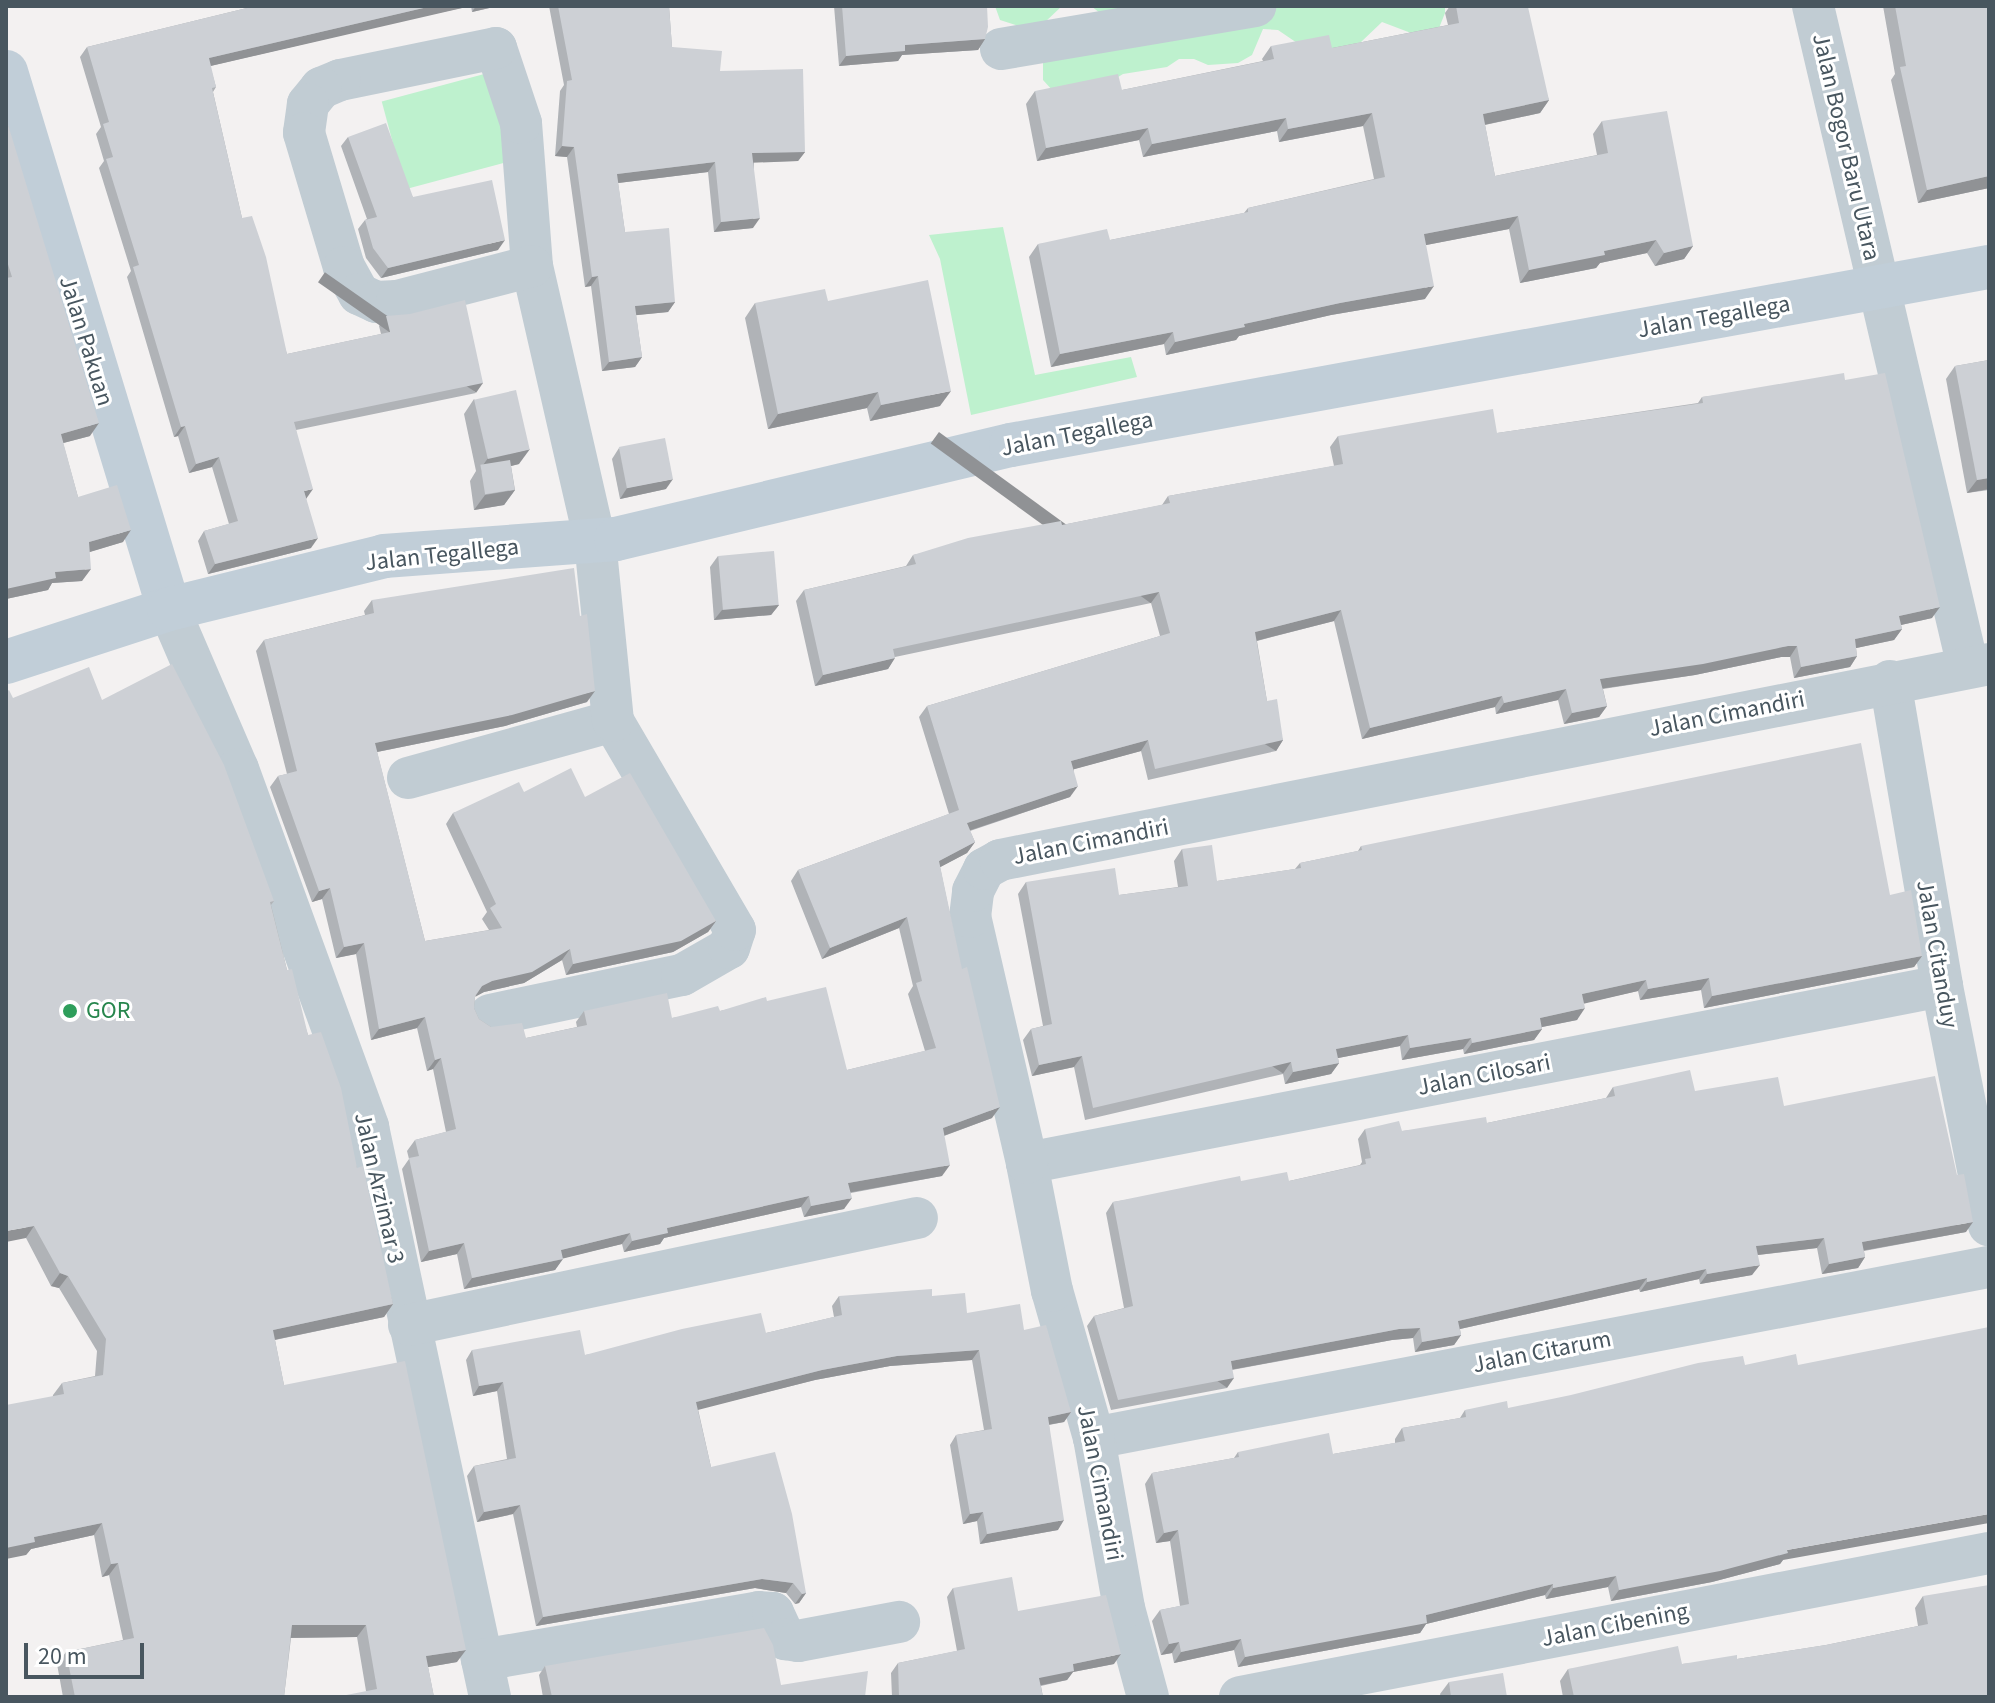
<!DOCTYPE html>
<style>
body{margin:0}
#map{position:relative;width:1995px;height:1703px;overflow:hidden;background:#f3f1f1;font-family:"Source Sans 3",sans-serif}
div>[style]{position:absolute}
.green>*{inset:0;background:#bef1ce;transform-origin:0 0}
.street>*{height:42px;margin:-21px;padding:0 21px;transform-origin:21px;border-radius:21px;background:#c1ccd3}
.secondary>*{height:44px;margin:-22px;padding:0 22px;transform-origin:22px;border-radius:22px;background:#c1ced8}
.wall>*{inset:0;background:#b0b3b7}
.shaded-wall>*{inset:0;background:#909295;transform-origin:0 0}
.building>*{inset:0;background:#cdd0d5;transform-origin:0 0}
.dots>*{width:22px;height:22px;translate:-50% -50%;box-sizing:border-box;border:4px solid #fff;border-radius:50%}
span{translate:-50% -50%;white-space:nowrap;text-align:center;line-height:1.15;-webkit-text-stroke:6px #fff;paint-order:stroke}
.street-label{font-size:24px;color:#48565f}
.leisure-label{font-size:24px;color:#27864d}
.left{translate:0 -50%;text-align:left}
.frame{position:absolute;inset:0;border:8px solid #48565f;pointer-events:none}
.scale{position:absolute;left:24px;top:1643px;width:120px;height:36px;box-sizing:border-box;border:4px solid #48565f;border-top:0;padding-left:10px;font-size:24px;line-height:28px;white-space:nowrap;color:#48565f;-webkit-text-stroke:6px #fff;paint-order:stroke}
</style>
<div id="map">
<div class="green">
<i style="clip-path:polygon(995px 6px,1062px 6px,1044px 23px,1022px 27px,1000px 20px)"></i>
<i style="clip-path:polygon(1091px 6px,1445px 6px,1445px 13px,1439px 28px,1411px 33px,1382px 22px,1361px 42px,1332px 51px,1303px 47px,1278px 30px,1263px 29px,1252px 55px,1238px 63px,1208px 65px,1194px 59px,1179px 59px,1167px 67px,1123px 74px,1110px 82px,1053px 91px,1043px 80px,1043px 51px,1100px 13px)"></i>
<i style="left:488px;top:73px;width:91px;height:110px;rotate:75deg"></i>
<i style="clip-path:polygon(1003px 227px,1035px 375px,1131px 357px,1137px 377px,971px 415px,940px 259px,929px 235px)"></i>
</div>
<div class="street">
<i style="left:1813px;top:6px;width:679px;rotate:76.8deg"></i>
<i style="left:1001px;top:49px;width:258px;rotate:-9.6deg"></i>
<i style="left:169px;top:609px;width:174px;rotate:66.7deg"></i>
<i style="left:238px;top:769px;width:381px;rotate:70deg"></i>
<i style="left:368px;top:1127px;width:583px;rotate:77.92deg"></i>
<i style="left:1890px;top:681px;width:309px;rotate:80.3deg"></i>
<i style="left:1942px;top:986px;width:244px;rotate:78.9deg"></i>
<i style="left:408px;top:778px;width:213px;rotate:-15.5deg"></i>
<i style="left:490px;top:1015px;width:196px;rotate:-11.8deg"></i>
<i style="left:682px;top:975px;width:54px;rotate:-29.9deg"></i>
<i style="left:729px;top:948px;width:19px;rotate:-72deg"></i>
<i style="left:735px;top:930px;width:242px;rotate:-120.3deg"></i>
<i style="left:613px;top:721px;width:181px;rotate:-95.7deg"></i>
<i style="left:595px;top:541px;width:282px;rotate:-102.9deg"></i>
<i style="left:532px;top:266px;width:143px;rotate:-94.4deg"></i>
<i style="left:521px;top:123px;width:79px;rotate:-108.4deg"></i>
<i style="left:496px;top:48px;width:159px;rotate:168.4deg"></i>
<i style="left:340px;top:80px;width:21px;rotate:157deg"></i>
<i style="left:321px;top:88px;width:21px;rotate:129deg"></i>
<i style="left:308px;top:104px;width:29px;rotate:98deg"></i>
<i style="left:304px;top:133px;width:140px;rotate:73.4deg"></i>
<i style="left:344px;top:267px;width:31px;rotate:61deg"></i>
<i style="left:359px;top:294px;width:19px;rotate:25deg"></i>
<i style="left:376px;top:302px;width:21px;rotate:-3deg"></i>
<i style="left:397px;top:301px;width:139px;rotate:-14.5deg"></i>
<i style="left:1027px;top:1163px;width:932px;rotate:-10.95deg"></i>
<i style="left:409px;top:1325px;width:519px;rotate:-11.89deg"></i>
<i style="left:1094px;top:1438px;width:911px;rotate:-10.82deg"></i>
<i style="left:482px;top:1660px;width:281px;rotate:-9.8deg"></i>
<i style="left:759px;top:1612px;width:14px;rotate:4deg"></i>
<i style="left:773px;top:1613px;width:29px;rotate:65deg"></i>
<i style="left:785px;top:1639px;width:13px;rotate:9deg"></i>
<i style="left:798px;top:1641px;width:103px;rotate:-10.7deg"></i>
<i style="left:1148px;top:1697px;width:92px;rotate:-105.1deg"></i>
<i style="left:1124px;top:1608px;width:173px;rotate:-100deg"></i>
<i style="left:1094px;top:1438px;width:153px;rotate:-105.9deg"></i>
<i style="left:1052px;top:1291px;width:130px;rotate:-101.1deg"></i>
<i style="left:1027px;top:1163px;width:253px;rotate:-103deg"></i>
<i style="left:970px;top:917px;width:26px;rotate:-83deg"></i>
<i style="left:973px;top:891px;width:25px;rotate:-63deg"></i>
<i style="left:984px;top:869px;width:18px;rotate:-29deg"></i>
<i style="left:1000px;top:860px;width:1008px;rotate:-11.21deg"></i>
<i style="left:1240px;top:1697px;width:763px;rotate:-10.88deg"></i>
</div>
<div class="secondary">
<i style="left:6px;top:72px;width:561px;rotate:73.11deg"></i>
<i style="left:6px;top:662px;width:171px;rotate:-18deg"></i>
<i style="left:169px;top:609px;width:221px;rotate:-13.8deg"></i>
<i style="left:384px;top:556px;width:233px;rotate:-4.2deg"></i>
<i style="left:616px;top:539px;width:406px;rotate:-13.4deg"></i>
<i style="left:1011px;top:445px;width:994px;rotate:-10.32deg"></i>
</div>
<div class="wall">
<i style="clip-path:polygon(255px 6px,498px 6px,472px 12px,471px 6px,414px 18px,210px 66px,216px 87px,213px 92px,242px 218px,287px 354px,381px 334px,379px 326px,386px 316px,476px 393px,296px 430px,306px 498px,311px 548px,208px 574px,198px 541px,204px 531px,229px 524px,212px 467px,189px 473px,178px 436px,174px 437px,127px 277px,131px 271px,99px 168px,104px 161px,96px 134px,101px 127px,80px 57px,87px 47px)"></i>
<i style="clip-path:polygon(549px 6px,669px 6px,672px 47px,720px 71px,805px 152px,798px 161px,754px 162px,753px 228px,714px 232px,708px 172px,618px 183px,625px 232px,675px 302px,668px 312px,636px 315px,642px 357px,635px 367px,602px 371px,591px 286px,585px 287px,567px 157px,555px 156px,560px 91px,564px 85px)"></i>
<i style="clip-path:polygon(834px 6px,987px 6px,985px 39px,978px 50px,902px 55px,898px 61px,839px 66px)"></i>
<i style="clip-path:polygon(1450px 6px,1514px 6px,1549px 100px,1540px 113px,1485px 125px,1495px 176px,1597px 155px,1593px 134px,1602px 121px,1693px 246px,1684px 259px,1655px 266px,1647px 253px,1600px 263px,1596px 268px,1520px 283px,1509px 229px,1426px 245px,1425px 299px,1331px 315px,1239px 336px,1236px 340px,1166px 355px,1164px 344px,1051px 367px,1029px 257px,1038px 244px,1110px 240px,1244px 213px,1248px 208px,1374px 179px,1363px 126px,1279px 142px,1277px 131px,1143px 157px,1139px 140px,1037px 161px,1026px 104px,1035px 91px,1122px 90px,1263px 61px,1262px 59px,1271px 46px,1332px 48px,1448px 25px,1445px 13px)"></i>
<i style="clip-path:polygon(1883px 6px,1989px 6px,1989px 188px,1918px 203px,1891px 80px,1895px 74px)"></i>
<i style="clip-path:polygon(6px 118px,90px 436px,63px 443px,78px 497px,123px 542px,89px 552px,82px 581px,52px 583px,48px 590px,6px 599px)"></i>
<i style="clip-path:polygon(348px 137px,413px 197px,498px 250px,381px 278px,366px 258px,358px 229px,365px 220px,367px 219px,341px 146px)"></i>
<i style="clip-path:polygon(828px 301px,940px 406px,870px 421px,867px 408px,768px 429px,745px 318px,755px 303px)"></i>
<i style="clip-path:polygon(1989px 360px,1989px 490px,1967px 493px,1946px 379px,1955px 366px)"></i>
<i style="clip-path:polygon(1845px 380px,1932px 618px,1901px 625px,1902px 629px,1894px 640px,1856px 648px,1857px 656px,1850px 667px,1794px 678px,1790px 657px,1781px 657px,1695px 675px,1603px 689px,1607px 706px,1599px 717px,1564px 724px,1558px 700px,1496px 714px,1495px 707px,1362px 739px,1334px 621px,1257px 641px,1267px 701px,1283px 740px,1276px 751px,1148px 780px,1141px 751px,1074px 769px,1070px 797px,970px 831px,975px 842px,967px 853px,940px 867px,992px 1118px,944px 1136px,942px 1176px,851px 1193px,844px 1209px,804px 1217px,801px 1207px,664px 1238px,660px 1244px,624px 1252px,622px 1244px,563px 1258px,555px 1270px,464px 1289px,457px 1254px,421px 1262px,402px 1169px,409px 1159px,407px 1151px,415px 1140px,446px 1132px,433px 1069px,427px 1071px,417px 1028px,371px 1040px,356px 954px,336px 958px,322px 899px,312px 902px,270px 787px,278px 776px,287px 774px,256px 651px,264px 640px,365px 615px,364px 611px,372px 600px,587px 702px,505px 726px,377px 752px,425px 941px,489px 930px,482px 919px,487px 912px,446px 824px,453px 813px,524px 792px,585px 797px,716px 921px,708px 932px,673px 952px,566px 975px,562px 960px,524px 983px,484px 992px,475px 996px,474px 1008px,479px 1019px,491px 1027px,526px 1038px,577px 1027px,576px 1022px,584px 1011px,672px 1018px,720px 1011px,767px 1001px,847px 1070px,925px 1051px,908px 994px,913px 986px,899px 928px,822px 959px,791px 881px,798px 870px,949px 814px,919px 717px,927px 706px,1160px 636px,1151px 603px,895px 657px,888px 669px,815px 686px,796px 601px,804px 590px,906px 566px,913px 555px,1162px 505px,1168px 496px,1334px 466px,1330px 447px,1338px 436px,1497px 433px,1698px 403px,1702px 397px)"></i>
<i style="clip-path:polygon(474px 399px,519px 464px,511px 466px,515px 490px,504px 505px,474px 510px,470px 481px,476px 471px,464px 414px)"></i>
<i style="clip-path:polygon(619px 448px,666px 489px,620px 499px,612px 459px)"></i>
<i style="clip-path:polygon(718px 556px,779px 605px,771px 615px,714px 620px,710px 567px)"></i>
<i style="clip-path:polygon(13px 698px,102px 700px,274px 901px,271px 905px,287px 970px,308px 1035px,357px 1168px,393px 1304px,384px 1317px,275px 1340px,284px 1385px,457px 1662px,428px 1667px,434px 1697px,366px 1691px,357px 1637px,291px 1638px,284px 1697px,63px 1697px,57px 1664px,66px 1652px,123px 1640px,109px 1575px,102px 1577px,94px 1535px,31px 1549px,26px 1555px,53px 1395px,62px 1383px,95px 1376px,97px 1351px,59px 1288px,51px 1286px,26px 1238px)"></i>
<i style="clip-path:polygon(1361px 846px,1890px 895px,1922px 956px,1914px 967px,1704px 1008px,1701px 990px,1640px 1000px,1638px 991px,1584px 1003px,1577px 1020px,1542px 1027px,1542px 1029px,1534px 1040px,1464px 1054px,1463px 1049px,1402px 1060px,1400px 1046px,1338px 1058px,1339px 1063px,1331px 1074px,1285px 1084px,1283px 1074px,1085px 1120px,1074px 1067px,1032px 1076px,1023px 1040px,1031px 1029px,1043px 1026px,1018px 894px,1026px 882px,1119px 895px,1178px 887px,1174px 861px,1182px 849px,1217px 881px,1295px 869px,1300px 863px,1358px 851px)"></i>
<i style="clip-path:polygon(1613px 1087px,1695px 1091px,1784px 1106px,1966px 1232px,1864px 1251px,1865px 1257px,1858px 1268px,1822px 1274px,1817px 1248px,1758px 1255px,1752px 1275px,1700px 1284px,1699px 1279px,1640px 1292px,1639px 1289px,1460px 1329px,1461px 1335px,1454px 1345px,1415px 1352px,1413px 1338px,1392px 1340px,1232px 1370px,1227px 1388px,1111px 1410px,1087px 1326px,1094px 1316px,1124px 1308px,1106px 1213px,1113px 1202px,1241px 1181px,1289px 1181px,1360px 1165px,1362px 1162px,1358px 1139px,1365px 1129px,1402px 1131px,1487px 1123px,1606px 1098px)"></i>
<i style="clip-path:polygon(839px 1296px,932px 1296px,967px 1313px,1024px 1330px,1071px 1412px,1064px 1422px,1049px 1425px,1058px 1530px,980px 1544px,977px 1521px,963px 1524px,950px 1445px,956px 1435px,984px 1430px,972px 1360px,890px 1366px,815px 1380px,698px 1409px,711px 1467px,806px 1593px,799px 1603px,795px 1604px,786px 1593px,755px 1588px,536px 1626px,513px 1514px,477px 1522px,467px 1476px,474px 1466px,507px 1459px,497px 1391px,473px 1396px,466px 1360px,472px 1350px,585px 1355px,766px 1333px,834px 1317px,832px 1306px)"></i>
<i style="clip-path:polygon(1508px 1408px,1783px 1560px,1780px 1564px,1712px 1582px,1611px 1601px,1608px 1587px,1546px 1599px,1545px 1595px,1426px 1624px,1420px 1633px,1238px 1667px,1234px 1650px,1174px 1663px,1172px 1653px,1161px 1655px,1152px 1621px,1160px 1610px,1180px 1606px,1170px 1541px,1156px 1543px,1145px 1484px,1152px 1473px,1234px 1458px,1238px 1452px,1333px 1454px,1395px 1443px,1395px 1439px,1402px 1428px,1460px 1418px,1465px 1410px)"></i>
<i style="clip-path:polygon(953px 1588px,1018px 1611px,1114px 1664px,1073px 1672px,1067px 1680px,1041px 1686px,1043px 1697px,892px 1697px,891px 1673px,898px 1663px,957px 1651px,947px 1597px)"></i>
<i style="clip-path:polygon(1923px 1596px,1989px 1697px,1563px 1697px,1560px 1681px,1568px 1669px,1682px 1664px,1737px 1659px,1826px 1645px,1918px 1626px,1915px 1608px)"></i>
<i style="clip-path:polygon(545px 1666px,781px 1685px,865px 1697px,543px 1697px,539px 1675px)"></i>
<i style="clip-path:polygon(1449px 1682px,1507px 1697px,1441px 1697px,1440px 1694px)"></i>
</div>
<div class="shaded-wall">
<i style="clip-path:polygon(432px 6px,471px 6px,202px 68px,209px 58px)"></i>
<i style="clip-path:polygon(476px 6px,498px 6px,472px 12px)"></i>
<i style="clip-path:polygon(985px 39px,978px 50px,902px 55px,898px 61px,839px 66px,846px 56px,905px 45px)"></i>
<i style="clip-path:polygon(1549px 100px,1540px 113px,1474px 127px,1483px 114px)"></i>
<i style="clip-path:polygon(1372px 113px,1363px 126px,1279px 142px,1288px 129px)"></i>
<i style="clip-path:polygon(1286px 118px,1277px 131px,1143px 157px,1152px 144px)"></i>
<i style="clip-path:polygon(1148px 128px,1139px 140px,1037px 161px,1046px 148px)"></i>
<i style="clip-path:polygon(562px 146px,574px 147px,567px 157px,555px 156px)"></i>
<i style="clip-path:polygon(805px 152px,798px 161px,746px 163px,752px 153px)"></i>
<i style="clip-path:polygon(715px 162px,708px 172px,610px 184px,617px 174px)"></i>
<i style="clip-path:polygon(1989px 176px,1989px 188px,1918px 203px,1927px 190px)"></i>
<i style="clip-path:polygon(1518px 216px,1509px 229px,1416px 247px,1424px 234px)"></i>
<i style="clip-path:polygon(760px 218px,753px 228px,714px 232px,721px 222px)"></i>
<i style="clip-path:polygon(505px 240px,498px 250px,381px 278px,388px 268px)"></i>
<i style="clip-path:polygon(1656px 240px,1647px 253px,1600px 263px,1596px 268px,1520px 283px,1529px 270px,1604px 251px)"></i>
<i style="clip-path:polygon(1693px 246px,1684px 259px,1655px 266px,1664px 253px)"></i>
<i style="clip-path:polygon(598px 276px,591px 286px,585px 287px,592px 277px)"></i>
<i style="clip-path:polygon(1434px 286px,1425px 299px,1331px 315px,1239px 336px,1236px 340px,1166px 355px,1175px 342px,1244px 324px,1340px 303px)"></i>
<i style="clip-path:polygon(675px 302px,668px 312px,628px 316px,635px 306px)"></i>
<i style="clip-path:polygon(1173px 332px,1164px 344px,1051px 367px,1060px 354px)"></i>
<i style="clip-path:polygon(642px 357px,635px 367px,602px 371px,609px 362px)"></i>
<i style="left:483px;top:383px;width:12px;height:193px;rotate:125deg"></i>
<i style="clip-path:polygon(951px 391px,940px 406px,870px 421px,881px 405px)"></i>
<i style="clip-path:polygon(878px 392px,867px 408px,768px 429px,778px 414px)"></i>
<i style="clip-path:polygon(99px 423px,90px 436px,52px 446px,61px 434px)"></i>
<i style="clip-path:polygon(185px 426px,178px 436px,174px 437px,181px 427px)"></i>
<i style="clip-path:polygon(530px 449px,519px 464px,482px 473px,481px 468px,488px 458px)"></i>
<i style="clip-path:polygon(219px 457px,212px 467px,189px 473px,196px 464px)"></i>
<i style="clip-path:polygon(1989px 478px,1989px 489px,1967px 493px,1977px 480px)"></i>
<i style="clip-path:polygon(673px 479px,666px 489px,620px 499px,627px 488px)"></i>
<i style="clip-path:polygon(313px 489px,306px 499px,304px 491px)"></i>
<i style="clip-path:polygon(515px 490px,504px 505px,474px 510px,485px 495px)"></i>
<i style="clip-path:polygon(131px 530px,123px 542px,80px 555px,89px 542px)"></i>
<i style="clip-path:polygon(318px 538px,311px 548px,208px 574px,215px 564px)"></i>
<i style="clip-path:polygon(91px 569px,82px 581px,52px 583px,48px 590px,6px 599px,6px 589px,55px 572px)"></i>
<i style="left:1159px;top:592px;width:14px;height:272px;rotate:126deg"></i>
<i style="clip-path:polygon(779px 605px,771px 615px,714px 620px,722px 610px)"></i>
<i style="clip-path:polygon(1940px 607px,1932px 618px,1892px 627px,1899px 616px)"></i>
<i style="clip-path:polygon(1341px 610px,1334px 621px,1248px 643px,1255px 632px)"></i>
<i style="clip-path:polygon(1902px 629px,1894px 640px,1847px 650px,1855px 639px)"></i>
<i style="clip-path:polygon(1788px 646px,1797px 646px,1790px 657px,1781px 657px,1695px 675px,1592px 690px,1600px 679px)"></i>
<i style="clip-path:polygon(1857px 656px,1850px 667px,1794px 678px,1801px 667px)"></i>
<i style="clip-path:polygon(895px 658px,888px 669px,815px 686px,823px 675px)"></i>
<i style="clip-path:polygon(1566px 689px,1558px 700px,1496px 714px,1504px 703px)"></i>
<i style="clip-path:polygon(595px 691px,587px 702px,505px 726px,367px 754px,375px 743px)"></i>
<i style="clip-path:polygon(1502px 696px,1495px 707px,1362px 739px,1370px 728px)"></i>
<i style="clip-path:polygon(1607px 706px,1599px 717px,1564px 724px,1572px 713px)"></i>
<i style="clip-path:polygon(1148px 740px,1141px 751px,1064px 772px,1071px 761px)"></i>
<i style="left:1283px;top:740px;width:13px;height:131px;rotate:122deg"></i>
<i style="clip-path:polygon(1078px 786px,1070px 797px,959px 834px,967px 823px)"></i>
<i style="clip-path:polygon(975px 842px,967px 853px,931px 872px,939px 861px)"></i>
<i style="clip-path:polygon(330px 888px,322px 899px,312px 902px,319px 891px)"></i>
<i style="clip-path:polygon(907px 917px,899px 928px,822px 959px,830px 948px)"></i>
<i style="clip-path:polygon(716px 921px,708px 932px,673px 952px,566px 975px,573px 964px)"></i>
<i style="clip-path:polygon(364px 943px,356px 954px,336px 958px,344px 947px)"></i>
<i style="clip-path:polygon(570px 949px,562px 960px,524px 983px,484px 992px,475px 997px,482px 986px,492px 981px)"></i>
<i style="clip-path:polygon(1922px 956px,1914px 967px,1704px 1008px,1712px 996px)"></i>
<i style="clip-path:polygon(1709px 978px,1701px 990px,1640px 1000px,1648px 989px)"></i>
<i style="clip-path:polygon(1646px 980px,1638px 991px,1574px 1006px,1582px 994px)"></i>
<i style="clip-path:polygon(1585px 1008px,1577px 1020px,1532px 1029px,1540px 1018px)"></i>
<i style="clip-path:polygon(425px 1017px,417px 1028px,371px 1040px,379px 1029px)"></i>
<i style="clip-path:polygon(1542px 1029px,1534px 1040px,1464px 1054px,1472px 1043px)"></i>
<i style="clip-path:polygon(1408px 1035px,1400px 1046px,1328px 1060px,1336px 1049px)"></i>
<i style="clip-path:polygon(1471px 1038px,1463px 1049px,1402px 1060px,1410px 1048px)"></i>
<i style="clip-path:polygon(1082px 1056px,1074px 1067px,1032px 1076px,1039px 1065px)"></i>
<i style="clip-path:polygon(441px 1058px,433px 1069px,427px 1071px,435px 1060px)"></i>
<i style="left:1291px;top:1062px;width:14px;height:203px;rotate:124deg"></i>
<i style="clip-path:polygon(1339px 1063px,1331px 1074px,1285px 1084px,1293px 1072px)"></i>
<i style="clip-path:polygon(1000px 1107px,992px 1118px,935px 1139px,943px 1128px)"></i>
<i style="clip-path:polygon(950px 1165px,942px 1176px,841px 1194px,848px 1183px)"></i>
<i style="clip-path:polygon(809px 1196px,801px 1207px,664px 1238px,660px 1244px,624px 1252px,632px 1241px,667px 1228px)"></i>
<i style="clip-path:polygon(852px 1198px,844px 1209px,804px 1217px,811px 1206px)"></i>
<i style="clip-path:polygon(1973px 1222px,1966px 1232px,1855px 1252px,1862px 1242px)"></i>
<i style="clip-path:polygon(34px 1226px,26px 1238px,6px 1242px,6px 1231px)"></i>
<i style="clip-path:polygon(630px 1233px,622px 1244px,553px 1261px,561px 1250px)"></i>
<i style="clip-path:polygon(1824px 1238px,1817px 1248px,1749px 1256px,1756px 1246px)"></i>
<i style="clip-path:polygon(464px 1243px,457px 1254px,421px 1262px,429px 1251px)"></i>
<i style="clip-path:polygon(1865px 1257px,1858px 1268px,1822px 1274px,1829px 1264px)"></i>
<i style="clip-path:polygon(563px 1259px,555px 1270px,464px 1289px,472px 1278px)"></i>
<i style="clip-path:polygon(1760px 1265px,1752px 1275px,1700px 1284px,1707px 1274px)"></i>
<i style="clip-path:polygon(1706px 1269px,1699px 1279px,1640px 1292px,1647px 1282px)"></i>
<i style="clip-path:polygon(60px 1273px,68px 1276px,59px 1288px,51px 1286px)"></i>
<i style="clip-path:polygon(1647px 1278px,1639px 1289px,1451px 1331px,1458px 1321px)"></i>
<i style="clip-path:polygon(393px 1304px,384px 1317px,264px 1342px,273px 1330px)"></i>
<i style="clip-path:polygon(1420px 1328px,1413px 1338px,1392px 1340px,1224px 1371px,1231px 1361px,1399px 1329px)"></i>
<i style="clip-path:polygon(1461px 1335px,1454px 1345px,1415px 1352px,1422px 1342px)"></i>
<i style="clip-path:polygon(979px 1350px,972px 1360px,890px 1366px,815px 1380px,690px 1412px,696px 1402px,822px 1370px,897px 1356px)"></i>
<i style="left:1234px;top:1378px;width:12px;height:118px;rotate:125deg"></i>
<i style="clip-path:polygon(503px 1382px,497px 1391px,473px 1396px,479px 1386px)"></i>
<i style="clip-path:polygon(1071px 1412px,1064px 1422px,1041px 1426px,1048px 1417px)"></i>
<i style="clip-path:polygon(520px 1505px,513px 1514px,477px 1522px,484px 1512px)"></i>
<i style="clip-path:polygon(983px 1512px,977px 1521px,963px 1524px,970px 1514px)"></i>
<i style="clip-path:polygon(1989px 1514px,1989px 1523px,1783px 1560px,1780px 1564px,1712px 1582px,1611px 1601px,1619px 1590px,1787px 1550px)"></i>
<i style="clip-path:polygon(1064px 1520px,1058px 1530px,980px 1544px,987px 1534px)"></i>
<i style="clip-path:polygon(102px 1523px,94px 1535px,31px 1549px,26px 1555px,6px 1559px,6px 1548px,34px 1537px)"></i>
<i style="clip-path:polygon(1178px 1530px,1170px 1541px,1156px 1543px,1164px 1533px)"></i>
<i style="clip-path:polygon(118px 1563px,109px 1575px,102px 1577px,111px 1564px)"></i>
<i style="clip-path:polygon(1616px 1576px,1608px 1587px,1546px 1599px,1553px 1588px)"></i>
<i style="clip-path:polygon(762px 1579px,793px 1583px,786px 1593px,755px 1588px,536px 1626px,543px 1617px)"></i>
<i style="clip-path:polygon(1553px 1584px,1545px 1595px,1426px 1624px,1420px 1633px,1238px 1667px,1245px 1657px,1426px 1615px)"></i>
<i style="clip-path:polygon(806px 1593px,799px 1603px,795px 1604px,802px 1594px)"></i>
<i style="clip-path:polygon(292px 1625px,366px 1625px,357px 1637px,283px 1638px)"></i>
<i style="clip-path:polygon(1241px 1639px,1234px 1650px,1174px 1663px,1181px 1652px)"></i>
<i style="clip-path:polygon(1179px 1642px,1172px 1653px,1161px 1655px,1169px 1644px)"></i>
<i style="clip-path:polygon(466px 1650px,457px 1662px,417px 1669px,426px 1656px)"></i>
<i style="clip-path:polygon(1121px 1654px,1114px 1664px,1073px 1672px,1067px 1680px,1032px 1687px,1039px 1678px,1073px 1664px)"></i>
</div>
<div class="building">
<i style="clip-path:polygon(255px 6px,432px 6px,209px 58px,216px 87px,212px 88px,242px 218px,252px 216px,266px 257px,287px 354px,390px 332px,386px 316px,410px 314px,465px 300px,483px 383px,294px 422px,313px 489px,304px 491px,318px 538px,215px 564px,204px 531px,238px 521px,219px 457px,196px 464px,185px 426px,181px 427px,133px 267px,139px 265px,106px 159px,113px 157px,103px 124px,109px 122px,87px 47px)"></i>
<i style="clip-path:polygon(558px 6px,669px 6px,672px 47px,722px 51px,720px 71px,803px 69px,805px 152px,752px 153px,760px 218px,721px 222px,715px 162px,617px 174px,625px 232px,669px 228px,675px 302px,635px 306px,642px 357px,609px 362px,598px 276px,592px 277px,574px 147px,562px 146px,567px 81px,572px 80px)"></i>
<i style="clip-path:polygon(842px 6px,987px 6px,988px 27px,985px 39px,905px 45px,905px 51px,846px 56px)"></i>
<i style="clip-path:polygon(1456px 6px,1514px 6px,1528px 7px,1549px 100px,1483px 114px,1495px 176px,1608px 153px,1602px 121px,1667px 111px,1693px 246px,1664px 253px,1656px 240px,1604px 251px,1605px 255px,1529px 270px,1518px 216px,1424px 234px,1434px 286px,1340px 303px,1244px 324px,1245px 327px,1175px 342px,1173px 332px,1060px 354px,1038px 244px,1107px 229px,1110px 240px,1248px 212px,1248px 208px,1385px 177px,1372px 113px,1288px 129px,1286px 118px,1152px 144px,1148px 128px,1046px 148px,1035px 91px,1118px 74px,1122px 90px,1274px 59px,1271px 46px,1329px 35px,1332px 48px,1459px 23px)"></i>
<i style="clip-path:polygon(1895px 6px,1989px 6px,1989px 176px,1927px 190px,1900px 67px,1906px 66px)"></i>
<i style="clip-path:polygon(6px 118px,99px 423px,61px 434px,78px 497px,117px 485px,131px 530px,89px 542px,91px 569px,55px 572px,56px 578px,6px 589px,6px 278px,12px 277px,6px 258px)"></i>
<i style="clip-path:polygon(386px 123px,413px 197px,492px 180px,505px 240px,388px 268px,373px 248px,365px 220px,377px 217px,348px 137px)"></i>
<i style="clip-path:polygon(928px 280px,951px 391px,881px 405px,878px 392px,778px 414px,755px 303px,825px 289px,828px 301px)"></i>
<i style="clip-path:polygon(1989px 360px,1989px 478px,1977px 480px,1955px 366px)"></i>
<i style="clip-path:polygon(1844px 373px,1845px 380px,1885px 373px,1940px 607px,1899px 616px,1902px 629px,1855px 639px,1857px 656px,1801px 667px,1797px 646px,1788px 646px,1703px 664px,1600px 679px,1607px 706px,1572px 713px,1566px 689px,1504px 703px,1502px 696px,1370px 728px,1341px 610px,1255px 632px,1267px 701px,1277px 699px,1283px 740px,1155px 769px,1148px 740px,1071px 761px,1078px 786px,967px 823px,975px 842px,939px 861px,962px 969px,967px 967px,1000px 1107px,943px 1128px,950px 1165px,848px 1183px,852px 1198px,811px 1206px,809px 1196px,667px 1228px,668px 1233px,632px 1241px,630px 1233px,561px 1250px,563px 1259px,472px 1278px,464px 1243px,429px 1251px,409px 1158px,419px 1156px,415px 1140px,456px 1129px,441px 1058px,435px 1060px,425px 1017px,379px 1029px,364px 943px,344px 947px,330px 888px,319px 891px,278px 776px,297px 771px,264px 640px,374px 613px,372px 600px,574px 568px,580px 616px,587px 614px,595px 691px,512px 715px,375px 743px,425px 941px,502px 928px,490px 908px,496px 904px,453px 813px,519px 782px,524px 792px,571px 768px,585px 797px,630px 773px,716px 921px,681px 941px,573px 964px,570px 949px,532px 972px,492px 981px,482px 986px,475px 996px,474px 1008px,479px 1019px,491px 1027px,522px 1023px,526px 1038px,587px 1025px,584px 1011px,667px 993px,672px 1018px,718px 1006px,720px 1011px,766px 997px,767px 1001px,826px 987px,847px 1070px,936px 1048px,916px 983px,922px 981px,907px 917px,830px 948px,798px 870px,959px 810px,927px 706px,1170px 633px,1159px 592px,893px 649px,895px 658px,823px 675px,804px 590px,916px 564px,913px 555px,968px 538px,1061px 521px,1062px 525px,1170px 503px,1168px 496px,1343px 464px,1338px 436px,1493px 409px,1497px 433px,1703px 403px,1702px 397px)"></i>
<i style="left:516px;top:390px;width:61px;height:43px;rotate:77deg"></i>
<i style="left:665px;top:438px;width:42px;height:47px;rotate:79deg"></i>
<i style="left:510px;top:460px;width:30px;height:30px;rotate:81deg"></i>
<i style="left:774px;top:551px;width:54px;height:56px;rotate:85deg"></i>
<i style="clip-path:polygon(172px 664px,224px 765px,274px 901px,270px 902px,287px 970px,292px 969px,308px 1035px,321px 1032px,341px 1088px,357px 1168px,363px 1166px,393px 1304px,273px 1330px,284px 1385px,405px 1361px,466px 1650px,426px 1656px,434px 1697px,336px 1697px,377px 1689px,366px 1625px,292px 1625px,284px 1697px,75px 1697px,66px 1652px,134px 1638px,118px 1563px,111px 1564px,102px 1523px,34px 1537px,35px 1542px,6px 1548px,6px 1405px,64px 1394px,62px 1383px,103px 1375px,106px 1339px,68px 1276px,60px 1273px,34px 1226px,6px 1231px,6px 692px,9px 690px,13px 698px,89px 667px,102px 700px)"></i>
<i style="clip-path:polygon(1861px 743px,1890px 895px,1911px 890px,1922px 956px,1712px 996px,1709px 978px,1648px 989px,1646px 980px,1582px 994px,1585px 1008px,1540px 1018px,1542px 1029px,1472px 1043px,1471px 1038px,1410px 1048px,1408px 1035px,1336px 1049px,1339px 1063px,1293px 1072px,1291px 1062px,1093px 1108px,1082px 1056px,1039px 1065px,1031px 1029px,1052px 1024px,1026px 882px,1115px 868px,1119px 895px,1188px 886px,1182px 849px,1212px 845px,1217px 881px,1301px 868px,1300px 863px,1362px 850px,1361px 846px)"></i>
<i style="clip-path:polygon(1690px 1070px,1695px 1091px,1778px 1077px,1784px 1106px,1935px 1076px,1957px 1175px,1964px 1174px,1973px 1222px,1862px 1242px,1865px 1257px,1829px 1264px,1824px 1238px,1756px 1246px,1760px 1265px,1707px 1274px,1706px 1269px,1647px 1282px,1647px 1278px,1458px 1321px,1461px 1335px,1422px 1342px,1420px 1328px,1399px 1329px,1231px 1361px,1234px 1378px,1118px 1400px,1094px 1316px,1133px 1306px,1113px 1202px,1240px 1176px,1241px 1181px,1287px 1172px,1289px 1181px,1366px 1164px,1365px 1159px,1371px 1158px,1365px 1129px,1399px 1121px,1402px 1131px,1486px 1117px,1487px 1123px,1615px 1096px,1613px 1087px)"></i>
<i style="clip-path:polygon(932px 1289px,932px 1296px,965px 1293px,967px 1313px,1020px 1304px,1024px 1330px,1046px 1325px,1071px 1412px,1048px 1417px,1064px 1520px,987px 1534px,983px 1512px,970px 1514px,956px 1435px,992px 1429px,979px 1350px,897px 1356px,822px 1370px,696px 1402px,711px 1467px,775px 1452px,792px 1514px,806px 1593px,802px 1594px,793px 1583px,762px 1579px,543px 1617px,520px 1505px,484px 1512px,474px 1466px,516px 1458px,503px 1382px,479px 1386px,472px 1350px,580px 1330px,585px 1355px,682px 1329px,761px 1313px,766px 1333px,842px 1315px,839px 1296px)"></i>
<i style="clip-path:polygon(1989px 1327px,1989px 1514px,1787px 1550px,1788px 1553px,1720px 1571px,1619px 1590px,1616px 1576px,1553px 1588px,1553px 1584px,1426px 1615px,1427px 1623px,1245px 1657px,1241px 1639px,1181px 1652px,1179px 1642px,1169px 1644px,1160px 1610px,1189px 1604px,1178px 1530px,1164px 1533px,1152px 1473px,1239px 1457px,1238px 1452px,1329px 1433px,1333px 1454px,1405px 1441px,1402px 1428px,1466px 1417px,1465px 1410px,1507px 1401px,1508px 1408px,1571px 1395px,1698px 1363px,1743px 1356px,1745px 1365px,1796px 1354px,1798px 1365px)"></i>
<i style="clip-path:polygon(1012px 1577px,1018px 1611px,1106px 1595px,1121px 1654px,1073px 1664px,1074px 1671px,1039px 1678px,1043px 1697px,899px 1697px,898px 1663px,965px 1649px,953px 1588px)"></i>
<i style="clip-path:polygon(1989px 1585px,1989px 1697px,1574px 1697px,1568px 1669px,1678px 1646px,1682px 1664px,1737px 1655px,1737px 1659px,1826px 1645px,1928px 1624px,1923px 1596px)"></i>
<i style="clip-path:polygon(764px 1628px,773px 1645px,781px 1685px,868px 1671px,865px 1697px,552px 1697px,545px 1666px)"></i>
<i style="clip-path:polygon(1503px 1673px,1507px 1697px,1451px 1697px,1449px 1682px)"></i>
</div>
<div class="dots">
<i style="left:70px;top:1011px;background:#2e9e5b"></i>
</div>
<div class="street-label">
<span style="left:1846px;top:147px;rotate:77deg">Jalan Bogor Baru Utara</span>
<span style="left:1714px;top:317px;rotate:-10deg">Jalan Tegallega</span>
<span style="left:86px;top:341px;rotate:73deg">Jalan Pakuan</span>
<span style="left:1077px;top:434px;rotate:-11deg">Jalan Tegallega</span>
<span style="left:442px;top:555px;rotate:-6deg">Jalan Tegallega</span>
<span style="left:1727px;top:714px;rotate:-11deg">Jalan Cimandiri</span>
<span style="left:1091px;top:842px;rotate:-11deg">Jalan Cimandiri</span>
<span style="left:1937px;top:954px;rotate:80deg">Jalan Citanduy</span>
<span style="left:1484px;top:1075px;rotate:-11deg">Jalan Cilosari</span>
<span style="left:379px;top:1188px;rotate:77deg">Jalan Arzimar 3</span>
<span style="left:1542px;top:1352px;rotate:-11deg">Jalan Citarum</span>
<span style="left:1100px;top:1483px;rotate:79deg">Jalan Cimandiri</span>
<span style="left:1615px;top:1625px;rotate:-11deg">Jalan Cibening</span>
</div>
<div class="leisure-label">
<span class="left" style="left:86px;top:1011px">GOR</span>
</div>
<div class="frame"></div>
<div class="scale">20 m</div>
</div>
